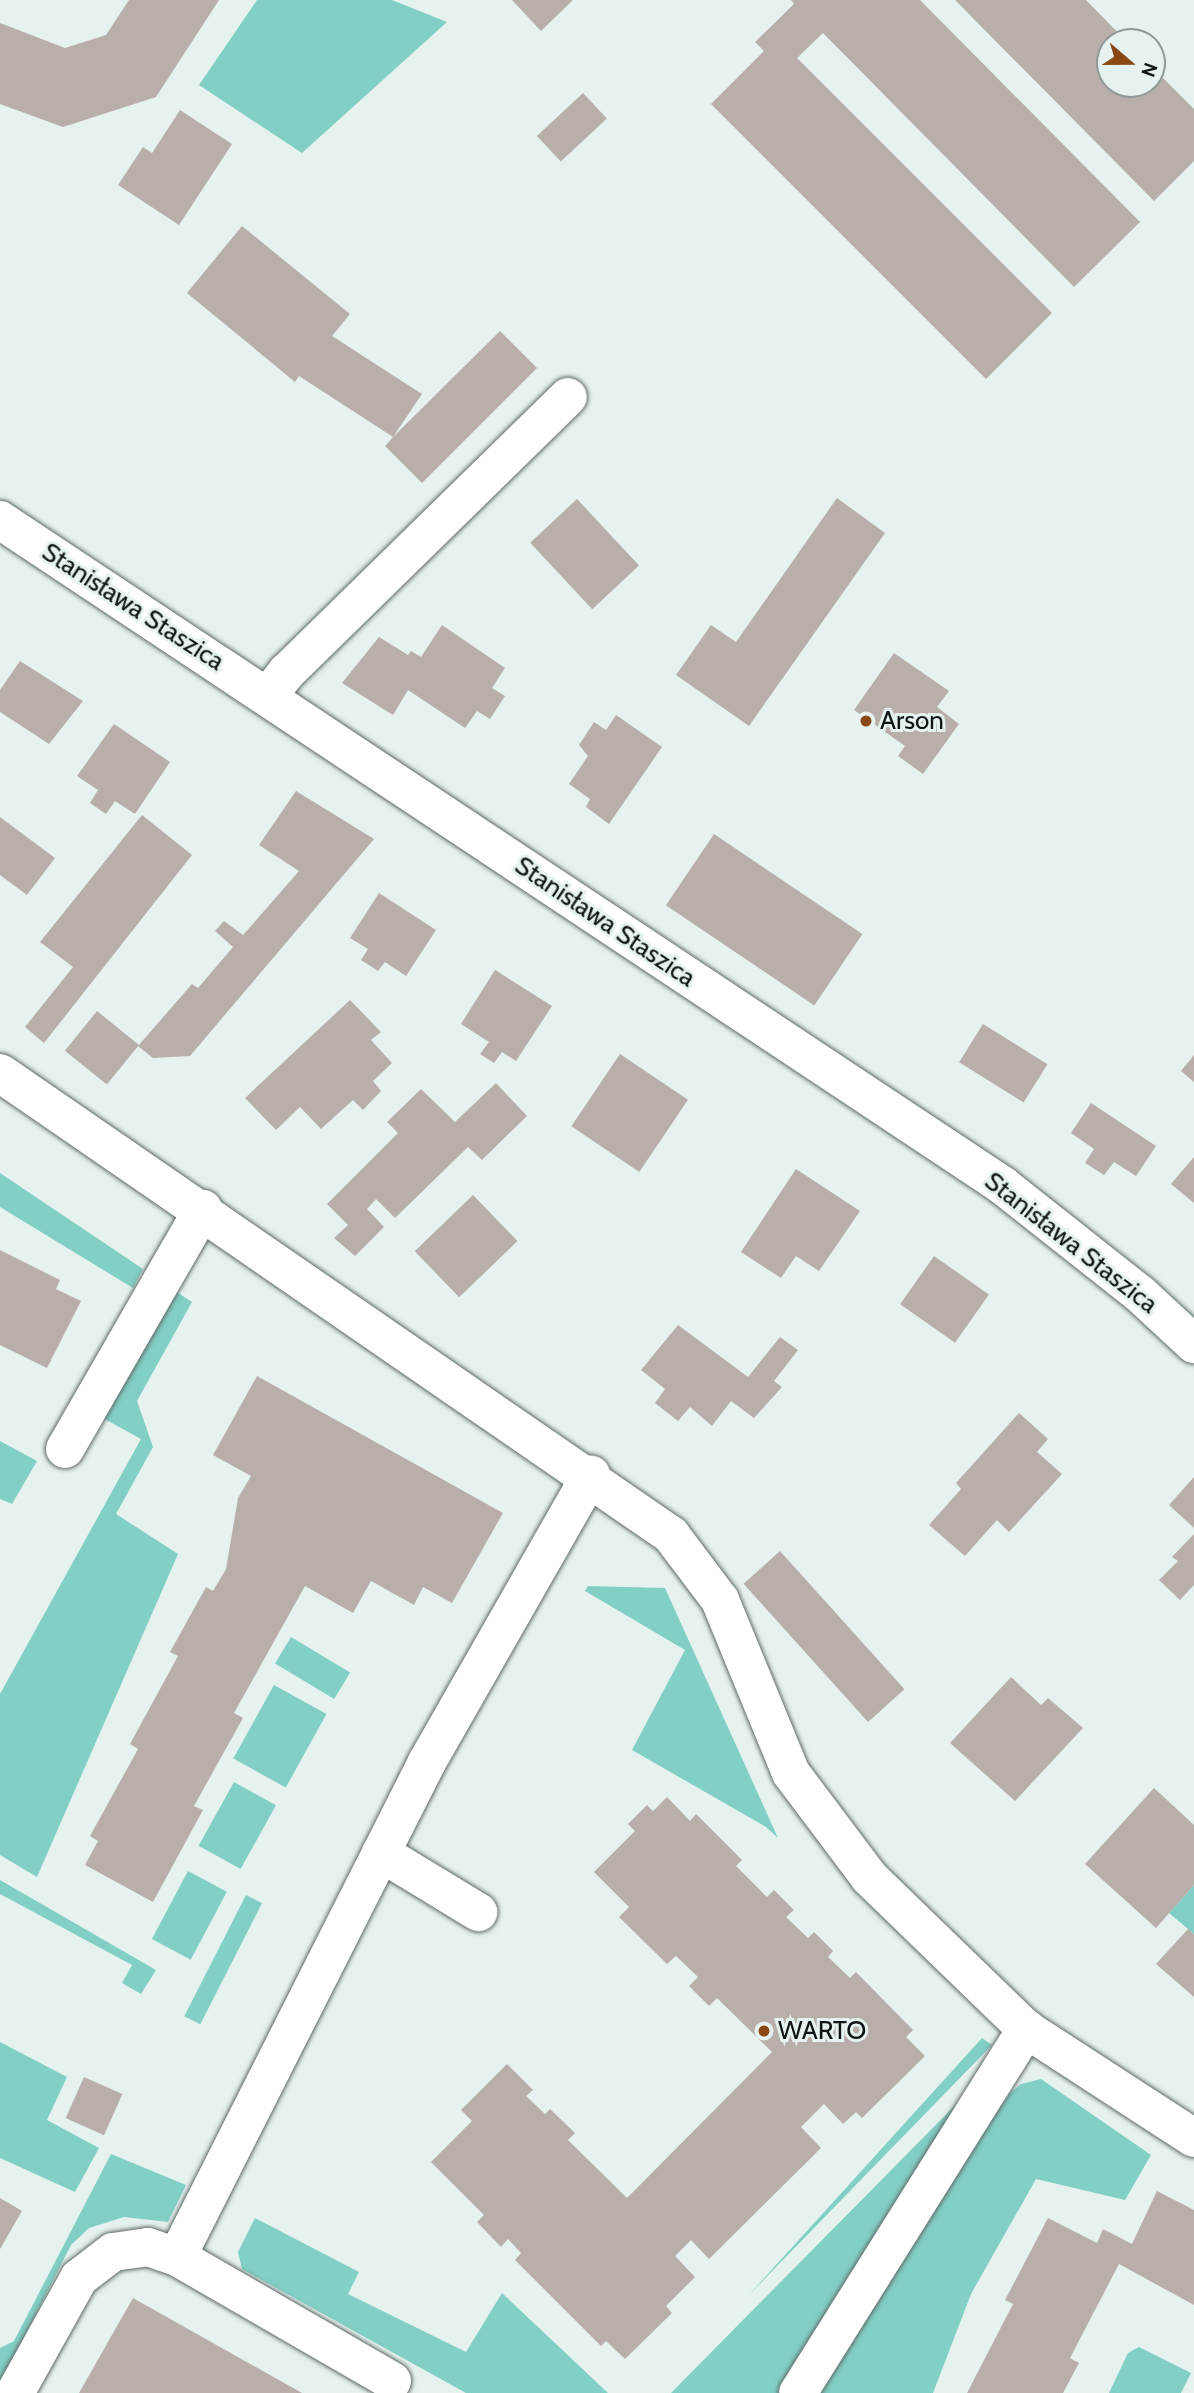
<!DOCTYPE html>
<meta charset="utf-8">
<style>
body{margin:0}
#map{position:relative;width:1194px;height:2393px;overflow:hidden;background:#e6f2f0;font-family:Cabin,sans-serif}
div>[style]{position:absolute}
.green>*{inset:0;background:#82cfc5;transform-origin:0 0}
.building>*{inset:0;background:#b8afaa;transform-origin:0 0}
.roads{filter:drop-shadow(0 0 2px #606a68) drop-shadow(0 0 2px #606a68)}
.minor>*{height:38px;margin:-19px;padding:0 19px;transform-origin:19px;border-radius:19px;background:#fff}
.dots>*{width:19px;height:19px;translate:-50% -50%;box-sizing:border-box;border:4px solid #e6f2f0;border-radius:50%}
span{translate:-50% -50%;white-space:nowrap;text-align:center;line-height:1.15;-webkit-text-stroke:6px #e6f2f0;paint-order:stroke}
.street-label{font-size:26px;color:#101414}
.poi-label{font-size:26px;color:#101414}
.left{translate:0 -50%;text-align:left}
.north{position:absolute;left:1096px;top:28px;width:70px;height:70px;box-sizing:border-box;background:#e6f2f0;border:2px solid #909998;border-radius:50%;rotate:110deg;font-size:19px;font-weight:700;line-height:28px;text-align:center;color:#101414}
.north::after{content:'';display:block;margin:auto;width:24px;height:32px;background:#894814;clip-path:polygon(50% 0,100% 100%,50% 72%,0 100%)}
</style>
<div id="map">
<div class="green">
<i style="clip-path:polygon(257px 0,392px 0,447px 22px,302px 153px,199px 85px)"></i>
<i style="clip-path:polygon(0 1173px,143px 1269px,133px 1288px,0 1207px)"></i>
<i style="clip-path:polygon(175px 1291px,192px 1302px,137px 1401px,153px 1447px,116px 1514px,178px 1554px,37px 1877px,0 1855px,0 1694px,141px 1439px,101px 1417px)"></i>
<i style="clip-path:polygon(0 1441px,37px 1461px,12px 1504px,0 1499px)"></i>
<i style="clip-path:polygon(588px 1586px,665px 1588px,778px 1838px,766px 1827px,632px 1750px,685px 1650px,585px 1591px)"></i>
<i style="left:291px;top:1637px;width:69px;height:31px;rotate:31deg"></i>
<i style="left:274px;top:1685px;width:60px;height:84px;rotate:29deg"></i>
<i style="left:234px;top:1782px;width:48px;height:73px;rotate:29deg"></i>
<i style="left:188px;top:1871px;width:44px;height:77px;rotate:28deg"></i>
<i style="clip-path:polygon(0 1880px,156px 1970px,141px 1994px,122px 1983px,132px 1965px,0 1894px)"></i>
<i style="clip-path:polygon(1194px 1885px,1194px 1934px,1169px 1913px)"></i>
<i style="left:246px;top:1895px;width:18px;height:136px;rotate:27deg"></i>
<i style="clip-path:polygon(982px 2038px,992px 2045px,748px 2296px)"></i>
<i style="clip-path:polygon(0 2042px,67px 2077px,47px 2120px,99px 2148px,75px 2192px,0 2158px)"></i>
<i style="clip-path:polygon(989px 2071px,781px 2393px,671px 2393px)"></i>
<i style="clip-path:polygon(1041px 2079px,1151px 2155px,1125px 2200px,1036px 2179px,971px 2294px,933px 2393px,808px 2393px,961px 2157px,1010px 2093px,1021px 2084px)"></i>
<i style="clip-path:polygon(111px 2154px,186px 2185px,168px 2222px,124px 2217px,89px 2228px,71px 2245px,0 2384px,0 2348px,14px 2341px)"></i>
<i style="clip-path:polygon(255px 2218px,359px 2272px,348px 2294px,466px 2352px,502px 2293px,608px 2393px,466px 2393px,242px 2269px,238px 2252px)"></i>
<i style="clip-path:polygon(1139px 2347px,1191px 2373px,1181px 2393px,1109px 2393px,1128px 2353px)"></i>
</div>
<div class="building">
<i style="clip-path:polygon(129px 0,219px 0,156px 97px,63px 127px,0 104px,0 23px,65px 48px,106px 35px)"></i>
<i style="clip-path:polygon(512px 0,573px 0,541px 31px)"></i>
<i style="clip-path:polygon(791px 0,920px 0,1140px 222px,1074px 287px,823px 33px,797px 58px,1052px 313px,986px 379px,711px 104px,764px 51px,755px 42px,794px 4px)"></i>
<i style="clip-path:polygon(955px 0,1086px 0,1127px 42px,1110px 42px,1110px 84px,1152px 84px,1152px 67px,1194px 109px,1194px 161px,1154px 201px)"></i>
<i style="left:583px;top:93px;width:35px;height:63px;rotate:47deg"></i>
<i style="clip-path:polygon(180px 110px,232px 144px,179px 225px,118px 185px,143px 147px,152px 153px)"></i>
<i style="clip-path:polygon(242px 226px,350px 314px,332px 336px,422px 394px,393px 437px,500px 331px,537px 368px,422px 483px,385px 446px,393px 437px,299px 376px,295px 382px,187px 293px)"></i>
<i style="clip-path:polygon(837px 498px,885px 533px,749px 726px,676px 675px,711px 625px,736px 642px)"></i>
<i style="left:577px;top:499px;width:91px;height:64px;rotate:47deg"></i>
<i style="clip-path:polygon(442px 625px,505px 668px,492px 688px,505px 696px,490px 719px,477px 711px,465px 728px,408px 690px,393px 715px,342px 683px,379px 637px,408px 655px,411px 651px,421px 657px)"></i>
<i style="clip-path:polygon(894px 653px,949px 691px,937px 707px,959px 724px,923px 774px,898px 756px,905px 746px,854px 710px)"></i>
<i style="clip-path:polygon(20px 661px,83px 701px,49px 744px,0 712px,0 690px)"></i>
<i style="clip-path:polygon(616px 715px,662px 747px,609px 824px,586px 807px,590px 799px,569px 784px,588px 756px,579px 745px,594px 722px,606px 730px)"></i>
<i style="clip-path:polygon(114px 724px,170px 762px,135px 814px,115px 801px,106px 814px,90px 803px,98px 790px,77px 776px)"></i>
<i style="clip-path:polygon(296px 791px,374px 839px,190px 1056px,153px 1058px,138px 1046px,192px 984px,198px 988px,233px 947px,215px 931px,224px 921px,243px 935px,299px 871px,259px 845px)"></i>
<i style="clip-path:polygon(142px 815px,192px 855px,44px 1043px,25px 1027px,73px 967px,40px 942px)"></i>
<i style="clip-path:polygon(0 817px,55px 858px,27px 895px,0 875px)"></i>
<i style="left:714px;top:834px;width:179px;height:86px;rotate:34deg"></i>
<i style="clip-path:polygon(379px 893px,436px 930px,406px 976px,385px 962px,378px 971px,361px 960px,368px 949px,350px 938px)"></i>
<i style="clip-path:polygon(495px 970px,552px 1006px,516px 1061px,502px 1052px,494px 1063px,480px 1054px,489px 1042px,461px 1024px)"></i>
<i style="clip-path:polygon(350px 1000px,381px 1032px,371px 1040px,392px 1063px,373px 1081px,381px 1091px,363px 1110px,353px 1100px,321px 1129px,300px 1107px,276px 1130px,245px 1098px)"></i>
<i style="left:97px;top:1011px;width:54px;height:51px;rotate:39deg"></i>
<i style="left:983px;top:1024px;width:76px;height:45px;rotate:32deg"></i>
<i style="left:620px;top:1054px;width:82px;height:87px;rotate:34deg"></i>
<i style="clip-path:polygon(1194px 1055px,1194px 1082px,1181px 1071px)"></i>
<i style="clip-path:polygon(496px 1083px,527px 1116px,482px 1160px,468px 1147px,395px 1218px,376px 1199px,367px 1209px,384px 1227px,355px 1256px,334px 1238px,348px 1225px,327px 1204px,398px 1133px,387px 1122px,421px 1089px,455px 1122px)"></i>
<i style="clip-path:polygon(1091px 1103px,1156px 1146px,1136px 1176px,1114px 1162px,1104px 1175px,1085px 1163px,1094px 1149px,1071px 1133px)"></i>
<i style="clip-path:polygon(1194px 1157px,1194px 1203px,1171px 1184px)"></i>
<i style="clip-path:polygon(796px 1169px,860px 1211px,819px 1271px,796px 1256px,781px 1278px,741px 1252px)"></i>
<i style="left:473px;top:1195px;width:64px;height:81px;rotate:46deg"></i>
<i style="clip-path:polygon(0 1250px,60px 1280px,56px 1289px,81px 1301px,47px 1368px,0 1345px)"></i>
<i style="left:934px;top:1256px;width:67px;height:59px;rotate:35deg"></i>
<i style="clip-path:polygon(678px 1325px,748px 1377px,780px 1337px,798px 1350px,774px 1381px,782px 1387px,754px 1418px,731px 1401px,712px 1426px,690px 1407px,678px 1421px,655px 1403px,665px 1389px,641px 1370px)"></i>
<i style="clip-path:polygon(257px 1376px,503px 1513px,452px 1603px,423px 1587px,414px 1605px,371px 1581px,353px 1613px,305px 1586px,234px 1713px,243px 1718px,194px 1806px,203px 1810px,153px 1902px,85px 1865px,98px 1841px,90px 1836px,138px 1749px,130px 1744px,178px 1656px,170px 1652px,206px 1587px,213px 1591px,226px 1569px,238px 1498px,251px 1476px,213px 1455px)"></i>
<i style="clip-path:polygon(1019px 1413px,1048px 1439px,1037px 1452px,1062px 1474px,1009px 1532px,997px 1520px,965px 1556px,929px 1525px,961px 1489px,956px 1483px)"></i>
<i style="clip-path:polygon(1194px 1477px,1194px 1528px,1169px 1505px)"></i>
<i style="clip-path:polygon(1194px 1534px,1194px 1585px,1180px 1600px,1159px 1580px,1178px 1561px,1172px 1557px)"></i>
<i style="left:780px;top:1551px;width:186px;height:49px;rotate:48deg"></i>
<i style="clip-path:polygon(1011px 1677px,1041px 1705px,1048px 1698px,1083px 1728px,1015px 1801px,950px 1743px)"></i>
<i style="clip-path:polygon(1154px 1788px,1194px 1825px,1194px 1885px,1156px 1928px,1085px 1864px)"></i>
<i style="clip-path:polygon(667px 1797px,690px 1821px,696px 1814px,742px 1860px,736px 1866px,767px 1897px,774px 1890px,794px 1910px,786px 1917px,808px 1938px,814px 1932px,833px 1951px,828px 1957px,850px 1978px,856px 1972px,913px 2030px,906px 2037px,925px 2056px,862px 2118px,856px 2112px,843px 2124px,824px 2104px,801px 2127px,821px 2148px,709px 2259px,691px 2240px,675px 2256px,695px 2277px,666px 2306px,672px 2313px,625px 2359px,606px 2341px,601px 2346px,515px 2260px,521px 2253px,508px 2239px,501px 2247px,477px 2222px,484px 2215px,431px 2162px,472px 2121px,461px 2110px,507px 2064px,533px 2090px,526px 2096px,545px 2114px,550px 2109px,575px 2133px,568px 2140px,627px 2198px,772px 2052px,717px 1998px,709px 2006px,689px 1986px,698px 1977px,676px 1956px,667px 1964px,619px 1917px,629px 1907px,594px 1872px,635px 1831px,628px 1824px,647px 1805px,653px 1811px)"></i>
<i style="clip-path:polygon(1188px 1929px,1194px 1934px,1194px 1997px,1156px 1964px)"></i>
<i style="left:84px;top:2077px;width:42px;height:45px;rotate:24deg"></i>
<i style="clip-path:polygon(1157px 2191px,1194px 2210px,1194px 2305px,1119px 2264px,1070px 2358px,1079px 2363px,1063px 2393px,967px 2393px,1013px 2304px,1005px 2300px,1048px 2218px,1097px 2243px,1103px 2229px,1132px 2244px)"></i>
<i style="clip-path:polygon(0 2198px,22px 2211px,0 2249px)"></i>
<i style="clip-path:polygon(133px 2298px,302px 2393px,79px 2393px)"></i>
</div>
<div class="roads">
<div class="minor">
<i style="left:0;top:520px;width:1203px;rotate:33.57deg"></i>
<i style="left:1002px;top:1185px;width:176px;rotate:38.3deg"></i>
<i style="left:1140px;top:1294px;width:74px;rotate:42.8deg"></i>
<i style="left:268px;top:696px;width:31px;rotate:-52deg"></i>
<i style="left:287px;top:672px;width:393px;rotate:-44.4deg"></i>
<i style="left:0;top:1073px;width:815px;rotate:34.55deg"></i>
<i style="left:671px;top:1535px;width:81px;rotate:53deg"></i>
<i style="left:720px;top:1600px;width:187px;rotate:67.7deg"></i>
<i style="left:791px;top:1773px;width:130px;rotate:53.1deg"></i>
<i style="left:869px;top:1877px;width:219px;rotate:44.1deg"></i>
<i style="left:1026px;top:2029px;width:200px;rotate:33deg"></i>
<i style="left:65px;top:1449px;width:277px;rotate:-60.1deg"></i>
<i style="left:381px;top:1853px;width:114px;rotate:31.3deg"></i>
<i style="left:392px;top:2381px;width:248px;rotate:-150deg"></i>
<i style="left:177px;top:2257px;width:555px;rotate:-63.2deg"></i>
<i style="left:427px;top:1762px;width:331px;rotate:-60.3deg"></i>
<i style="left:15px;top:2393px;width:132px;rotate:-60.9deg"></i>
<i style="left:79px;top:2278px;width:43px;rotate:-37.4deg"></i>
<i style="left:113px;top:2252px;width:35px;rotate:-8deg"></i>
<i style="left:148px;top:2247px;width:31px;rotate:19deg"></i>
<i style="left:798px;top:2393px;width:430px;rotate:-57.9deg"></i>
</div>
</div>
<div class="dots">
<i style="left:866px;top:721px;background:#894814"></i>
<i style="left:764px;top:2031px;background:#894814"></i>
</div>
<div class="street-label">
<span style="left:133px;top:607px;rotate:33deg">Stanisława Staszica</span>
<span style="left:605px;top:922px;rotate:34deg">Stanisława Staszica</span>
<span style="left:1071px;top:1243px;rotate:38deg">Stanisława Staszica</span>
</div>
<div class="poi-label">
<span class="left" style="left:880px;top:721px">Arson</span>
<span class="left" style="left:778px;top:2031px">WARTO</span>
</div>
<div class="north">N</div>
</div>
